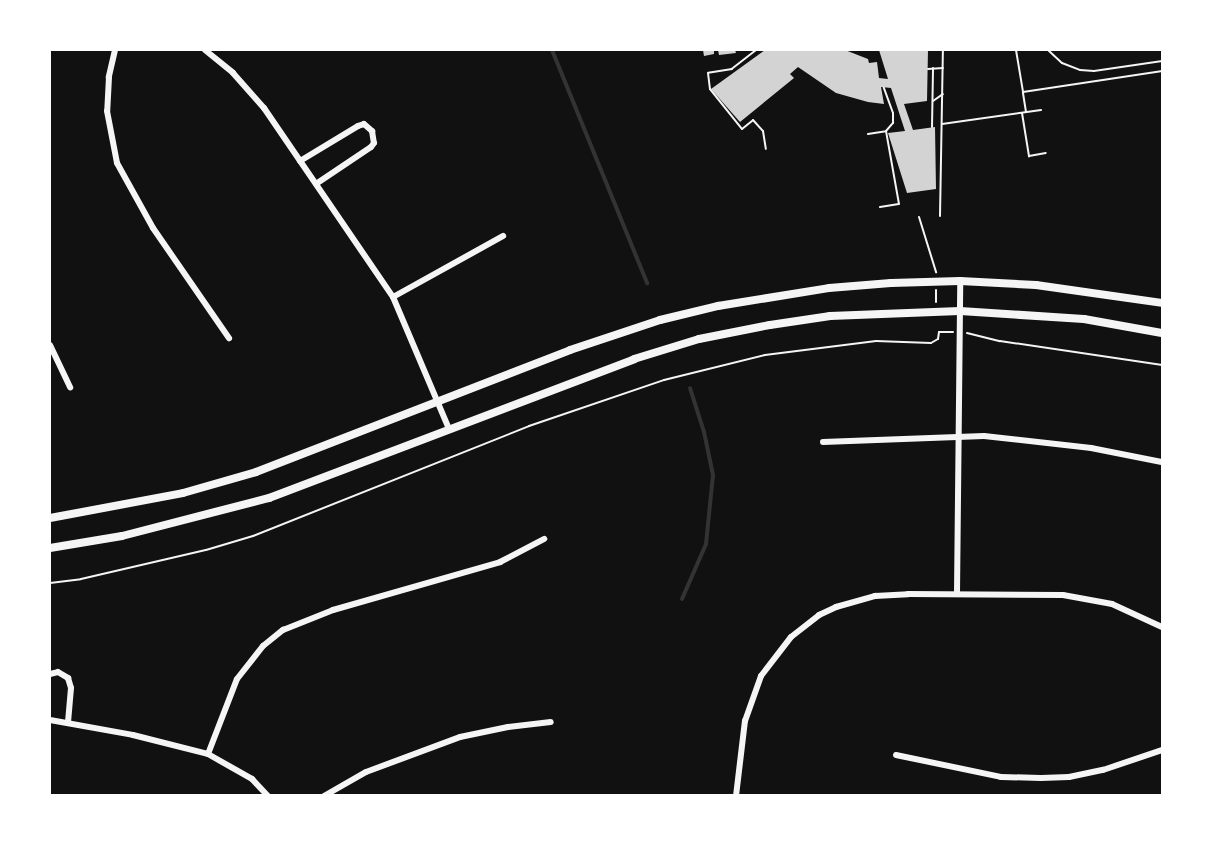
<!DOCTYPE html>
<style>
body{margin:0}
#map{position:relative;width:1212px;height:845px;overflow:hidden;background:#111;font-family:"Noto Sans",sans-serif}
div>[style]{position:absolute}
.stream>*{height:4px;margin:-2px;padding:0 2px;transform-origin:2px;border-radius:2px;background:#333}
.building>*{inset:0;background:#d3d3d3}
.path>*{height:2px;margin:-1px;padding:0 1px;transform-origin:1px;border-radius:1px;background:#f5f5f5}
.minor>*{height:6px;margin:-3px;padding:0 3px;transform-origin:3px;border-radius:3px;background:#f5f5f5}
.secondary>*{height:8px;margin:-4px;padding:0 4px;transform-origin:4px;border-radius:4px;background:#f5f5f5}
span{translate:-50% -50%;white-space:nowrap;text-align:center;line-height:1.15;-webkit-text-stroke:6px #fff;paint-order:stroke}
.frame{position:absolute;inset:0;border:51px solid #fff;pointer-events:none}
</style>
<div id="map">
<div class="stream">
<i style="left:552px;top:50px;width:252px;rotate:67.8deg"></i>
<i style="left:682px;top:599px;width:60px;rotate:-66.4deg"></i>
<i style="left:706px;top:544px;width:69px;rotate:-84.2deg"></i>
<i style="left:713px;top:475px;width:44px;rotate:-101.8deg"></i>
<i style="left:704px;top:432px;width:46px;rotate:-107.7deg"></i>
</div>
<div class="building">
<i style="clip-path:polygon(703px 50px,714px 50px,714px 54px,704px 56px)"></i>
<i style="clip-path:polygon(718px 50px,735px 50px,736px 53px,719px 55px)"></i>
<i style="clip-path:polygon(765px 50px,845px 50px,868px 59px,869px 63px,877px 62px,879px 78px,888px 79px,879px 50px,928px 50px,927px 101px,904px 104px,913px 130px,935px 127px,936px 189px,907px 193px,888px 133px,905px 131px,891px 88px,881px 87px,884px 104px,868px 102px,836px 93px,798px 67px,790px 74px,794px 78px,740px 122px,711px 89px)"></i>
</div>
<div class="path">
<i style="left:756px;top:50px;width:31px;rotate:142deg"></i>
<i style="left:732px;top:69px;width:24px;rotate:171deg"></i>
<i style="left:708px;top:73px;width:16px;rotate:83deg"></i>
<i style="left:710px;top:89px;width:51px;rotate:51.3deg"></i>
<i style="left:742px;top:129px;width:14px;rotate:-39deg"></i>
<i style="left:753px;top:120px;width:15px;rotate:48deg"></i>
<i style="left:763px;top:131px;width:18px;rotate:81deg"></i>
<i style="left:1016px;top:50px;width:43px;rotate:80.5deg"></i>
<i style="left:1048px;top:50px;width:19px;rotate:43deg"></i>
<i style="left:1062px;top:63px;width:19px;rotate:21deg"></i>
<i style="left:1080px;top:70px;width:14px;rotate:4deg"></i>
<i style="left:1094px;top:71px;width:69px;rotate:-8.4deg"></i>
<i style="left:928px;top:69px;width:15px;rotate:-4deg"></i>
<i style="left:933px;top:101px;width:12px;rotate:-35deg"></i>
<i style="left:1026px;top:112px;width:20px;rotate:-99deg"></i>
<i style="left:1023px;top:92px;width:141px;rotate:-8.6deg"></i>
<i style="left:1022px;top:113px;width:44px;rotate:80.8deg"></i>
<i style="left:1029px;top:156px;width:17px;rotate:-10deg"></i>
<i style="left:942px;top:124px;width:100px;rotate:-8deg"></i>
<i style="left:932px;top:127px;width:59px;rotate:-89deg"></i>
<i style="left:868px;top:134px;width:18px;rotate:-9deg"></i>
<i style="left:886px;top:131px;width:11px;rotate:-49deg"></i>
<i style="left:893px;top:123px;width:10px;rotate:-90deg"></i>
<i style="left:893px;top:113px;width:27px;rotate:-110deg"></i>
<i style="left:880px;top:207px;width:19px;rotate:-9deg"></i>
<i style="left:899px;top:204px;width:74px;rotate:-100.1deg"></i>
<i style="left:940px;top:216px;width:166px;rotate:-89deg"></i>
<i style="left:919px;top:217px;width:58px;rotate:72.8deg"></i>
<i style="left:936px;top:290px;width:12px;rotate:90deg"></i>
<i style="left:967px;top:333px;width:34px;rotate:14deg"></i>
<i style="left:1000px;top:341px;width:164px;rotate:8.4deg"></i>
<i style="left:50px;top:583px;width:31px;rotate:-7deg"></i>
<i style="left:81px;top:579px;width:128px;rotate:-13.1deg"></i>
<i style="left:206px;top:550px;width:49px;rotate:-16.6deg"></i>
<i style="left:253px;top:536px;width:297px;rotate:-21.7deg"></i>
<i style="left:529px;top:426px;width:143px;rotate:-18.8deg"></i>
<i style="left:664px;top:380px;width:104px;rotate:-13.9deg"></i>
<i style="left:765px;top:355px;width:112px;rotate:-7.2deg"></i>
<i style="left:876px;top:341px;width:55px;rotate:2.1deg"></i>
<i style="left:931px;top:343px;width:8px;rotate:-30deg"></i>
<i style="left:938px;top:339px;width:7px;rotate:-82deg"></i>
<i style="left:939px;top:332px;width:14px"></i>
</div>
<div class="minor">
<i style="left:115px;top:50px;width:28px;rotate:103deg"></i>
<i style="left:109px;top:77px;width:34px;rotate:93deg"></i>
<i style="left:107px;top:111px;width:53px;rotate:79.1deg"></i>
<i style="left:117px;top:163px;width:74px;rotate:61deg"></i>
<i style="left:153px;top:228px;width:134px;rotate:55.4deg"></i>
<i style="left:205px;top:50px;width:36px;rotate:39deg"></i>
<i style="left:233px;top:73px;width:47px;rotate:48.5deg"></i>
<i style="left:264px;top:108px;width:229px;rotate:55.7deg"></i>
<i style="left:393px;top:297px;width:143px;rotate:67deg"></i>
<i style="left:300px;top:161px;width:68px;rotate:-31.1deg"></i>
<i style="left:358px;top:126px;width:6px;rotate:-18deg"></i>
<i style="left:364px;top:124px;width:11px;rotate:41deg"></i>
<i style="left:372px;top:131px;width:12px;rotate:81deg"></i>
<i style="left:374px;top:143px;width:5px;rotate:127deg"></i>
<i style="left:371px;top:147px;width:66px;rotate:146.1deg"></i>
<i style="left:393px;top:297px;width:126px;rotate:-29deg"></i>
<i style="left:50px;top:345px;width:47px;rotate:64.5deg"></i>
<i style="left:823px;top:442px;width:161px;rotate:-2.1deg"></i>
<i style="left:984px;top:436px;width:108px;rotate:6.4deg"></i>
<i style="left:1091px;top:448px;width:72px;rotate:11.2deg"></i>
<i style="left:957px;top:593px;width:312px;rotate:-89.4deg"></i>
<i style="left:50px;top:674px;width:8px;rotate:-14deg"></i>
<i style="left:58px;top:672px;width:12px;rotate:31deg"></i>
<i style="left:68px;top:678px;width:10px;rotate:73deg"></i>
<i style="left:71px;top:688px;width:34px;rotate:95deg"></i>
<i style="left:50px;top:720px;width:84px;rotate:10.2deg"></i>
<i style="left:133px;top:735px;width:77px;rotate:14.2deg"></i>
<i style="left:208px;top:754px;width:51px;rotate:29.6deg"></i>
<i style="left:252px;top:779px;width:23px;rotate:47deg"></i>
<i style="left:208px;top:754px;width:80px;rotate:-68.9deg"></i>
<i style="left:237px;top:679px;width:42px;rotate:-51.8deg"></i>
<i style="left:263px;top:646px;width:26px;rotate:-39deg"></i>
<i style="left:283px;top:630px;width:54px;rotate:-21.8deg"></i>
<i style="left:333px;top:610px;width:174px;rotate:-16deg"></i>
<i style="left:500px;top:562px;width:50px;rotate:-27.6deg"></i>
<i style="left:896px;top:755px;width:107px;rotate:11.8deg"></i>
<i style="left:1001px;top:777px;width:40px;rotate:1.4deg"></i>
<i style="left:1041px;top:778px;width:28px;rotate:-2deg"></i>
<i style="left:1069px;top:777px;width:35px;rotate:-12deg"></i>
<i style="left:1103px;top:770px;width:62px;rotate:-18.7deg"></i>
<i style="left:324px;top:796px;width:48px;rotate:-29.7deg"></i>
<i style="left:366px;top:772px;width:100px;rotate:-20.4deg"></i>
<i style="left:460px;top:737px;width:49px;rotate:-11.8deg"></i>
<i style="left:508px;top:727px;width:43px;rotate:-6.6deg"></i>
<i style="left:736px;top:796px;width:76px;rotate:-83.2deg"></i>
<i style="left:745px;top:721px;width:48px;rotate:-70.4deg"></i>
<i style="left:761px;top:676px;width:49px;rotate:-52.4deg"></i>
<i style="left:791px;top:637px;width:36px;rotate:-38deg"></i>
<i style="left:819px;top:615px;width:19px;rotate:-25deg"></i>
<i style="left:836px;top:607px;width:41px;rotate:-15.8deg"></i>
<i style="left:875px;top:596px;width:33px;rotate:-3deg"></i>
<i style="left:908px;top:594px;width:155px;rotate:0.4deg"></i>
<i style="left:1063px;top:595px;width:50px;rotate:10.4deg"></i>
<i style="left:1112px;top:604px;width:55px;rotate:24.7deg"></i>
</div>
<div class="secondary">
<i style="left:50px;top:518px;width:135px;rotate:-10.6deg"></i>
<i style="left:183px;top:493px;width:76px;rotate:-16deg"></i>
<i style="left:256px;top:472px;width:337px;rotate:-21.2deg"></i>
<i style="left:570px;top:350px;width:95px;rotate:-18.4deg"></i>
<i style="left:660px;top:320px;width:60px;rotate:-13.6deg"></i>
<i style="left:718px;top:306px;width:112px;rotate:-9.2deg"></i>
<i style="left:829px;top:288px;width:62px;rotate:-4.6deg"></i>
<i style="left:891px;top:283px;width:69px;rotate:-1.7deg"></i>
<i style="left:960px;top:281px;width:76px;rotate:3deg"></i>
<i style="left:1036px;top:285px;width:127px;rotate:8.1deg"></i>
<i style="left:50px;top:548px;width:73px;rotate:-9.5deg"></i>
<i style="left:122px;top:536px;width:152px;rotate:-14.5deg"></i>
<i style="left:269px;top:498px;width:391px;rotate:-20.8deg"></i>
<i style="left:634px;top:359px;width:68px;rotate:-17.1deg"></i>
<i style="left:699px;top:339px;width:72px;rotate:-11.2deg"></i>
<i style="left:770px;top:325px;width:61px;rotate:-8.5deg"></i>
<i style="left:830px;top:316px;width:130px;rotate:-2.2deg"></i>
<i style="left:960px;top:311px;width:124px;rotate:3.7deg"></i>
<i style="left:1084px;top:319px;width:79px;rotate:10.2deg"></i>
</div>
<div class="frame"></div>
</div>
